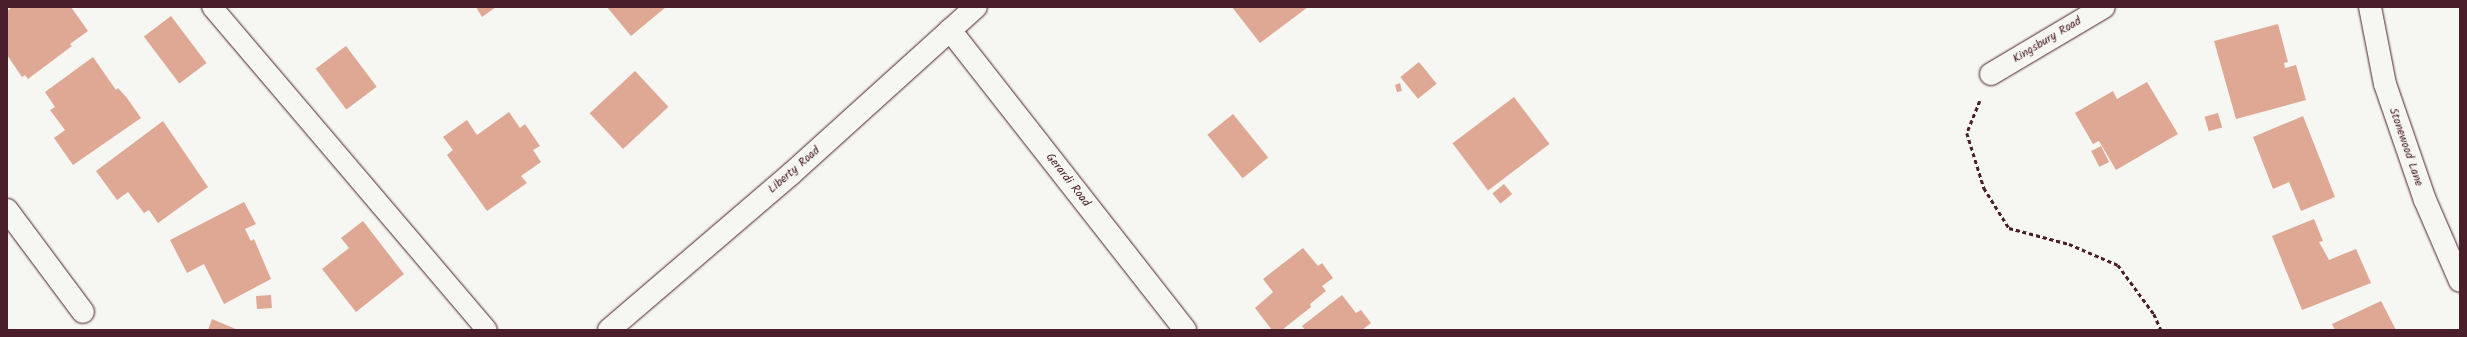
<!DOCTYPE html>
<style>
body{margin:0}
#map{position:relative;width:2467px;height:337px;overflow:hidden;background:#f6f6f2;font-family:Kalam,sans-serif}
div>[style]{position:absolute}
.building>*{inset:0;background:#dfa895;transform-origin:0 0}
.path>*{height:2.5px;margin-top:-1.25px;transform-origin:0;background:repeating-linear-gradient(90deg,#4a1f2b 0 4px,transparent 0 7px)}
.roads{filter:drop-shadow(0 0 1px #4a1f2b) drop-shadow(0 0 1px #4a1f2b)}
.lane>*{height:20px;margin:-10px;padding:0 10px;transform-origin:10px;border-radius:10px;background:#f6f6f2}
.street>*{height:22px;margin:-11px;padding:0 11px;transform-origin:11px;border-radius:11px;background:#f6f6f2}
.secondary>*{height:22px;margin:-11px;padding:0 11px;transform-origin:11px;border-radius:11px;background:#f6f6f2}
span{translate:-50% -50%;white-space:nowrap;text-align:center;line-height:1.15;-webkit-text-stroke:3px #f6f6f2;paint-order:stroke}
.street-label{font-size:12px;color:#4a1f2b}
.frame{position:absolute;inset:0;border:8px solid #4a1f2b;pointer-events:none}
</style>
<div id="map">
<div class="building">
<i style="clip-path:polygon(12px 7px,71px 7px,88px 31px,70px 44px,72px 46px,28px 79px,25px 75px,22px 77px,7px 55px,7px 11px)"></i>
<i style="clip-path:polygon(476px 7px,496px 7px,482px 17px)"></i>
<i style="clip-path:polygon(607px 7px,666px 7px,631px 36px)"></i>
<i style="clip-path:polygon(1232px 7px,1308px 7px,1260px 43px)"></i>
<i style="left:171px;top:16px;width:59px;height:34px;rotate:53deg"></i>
<i style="clip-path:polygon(2278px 24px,2288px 62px,2284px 63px,2285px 68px,2296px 65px,2306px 100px,2236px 119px,2214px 41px)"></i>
<i style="left:346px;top:46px;width:51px;height:38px;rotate:53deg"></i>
<i style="clip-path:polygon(93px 57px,116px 90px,118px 88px,127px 98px,141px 118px,73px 165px,54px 138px,65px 130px,50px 110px,55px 107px,45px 92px)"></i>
<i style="left:1419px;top:62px;width:28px;height:24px;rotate:51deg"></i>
<i style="left:635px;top:71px;width:49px;height:62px;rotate:47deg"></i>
<i style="clip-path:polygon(2147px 82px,2178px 134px,2116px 170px,2099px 141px,2093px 144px,2075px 113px,2113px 91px,2117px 99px)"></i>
<i style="clip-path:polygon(1400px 83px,1402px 91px,1397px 92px,1395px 85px)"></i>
<i style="left:1514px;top:97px;width:59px;height:77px;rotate:53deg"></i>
<i style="clip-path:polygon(509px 112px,520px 128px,525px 124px,540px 146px,533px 150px,541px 162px,521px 176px,527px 183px,487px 211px,447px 155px,453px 150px,443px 137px,467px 120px,477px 135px)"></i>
<i style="left:2218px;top:113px;width:15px;height:14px;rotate:74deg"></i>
<i style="left:1233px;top:114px;width:56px;height:33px;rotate:51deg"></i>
<i style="clip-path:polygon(2303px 116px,2335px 197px,2301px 211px,2289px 182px,2273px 189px,2253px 137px)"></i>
<i style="clip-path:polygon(163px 121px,208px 187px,158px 223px,149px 210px,144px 213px,128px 192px,117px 200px,96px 171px)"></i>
<i style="left:2101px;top:146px;width:18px;height:11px;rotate:63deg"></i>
<i style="left:1504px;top:184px;width:13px;height:15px;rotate:51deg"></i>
<i style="clip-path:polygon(244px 202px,256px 224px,245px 229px,251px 241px,254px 239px,271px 279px,224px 304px,204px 264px,187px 273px,170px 240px)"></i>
<i style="clip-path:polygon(2314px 219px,2323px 241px,2319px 242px,2329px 260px,2356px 249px,2371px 283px,2302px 310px,2272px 236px)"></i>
<i style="clip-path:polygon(363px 221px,404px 274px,356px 312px,322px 269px,349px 248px,341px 238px)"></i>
<i style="clip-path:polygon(1303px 248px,1318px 266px,1322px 263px,1333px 278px,1322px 286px,1326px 291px,1310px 304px,1311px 307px,1282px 330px,1272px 330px,1255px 308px,1273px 292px,1263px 279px)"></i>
<i style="left:271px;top:295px;width:13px;height:15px;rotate:86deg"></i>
<i style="clip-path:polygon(1342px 295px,1356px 313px,1361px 310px,1371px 323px,1362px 330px,1305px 330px,1302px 326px)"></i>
<i style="clip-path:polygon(2381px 301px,2396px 330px,2335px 330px,2332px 324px)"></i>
<i style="clip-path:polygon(212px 319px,238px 330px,208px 330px)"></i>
</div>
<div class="path">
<i style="left:1980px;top:101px;width:35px;rotate:112deg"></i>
<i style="left:1967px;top:133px;width:58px;rotate:72.8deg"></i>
<i style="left:1984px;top:188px;width:47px;rotate:58deg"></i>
<i style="left:2009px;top:228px;width:62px;rotate:14.9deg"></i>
<i style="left:2069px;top:244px;width:53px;rotate:23.2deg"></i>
<i style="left:2118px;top:265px;width:61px;rotate:53.7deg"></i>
<i style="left:2154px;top:314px;width:17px;rotate:66deg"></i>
</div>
<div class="roads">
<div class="lane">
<i style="left:212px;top:7px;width:424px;rotate:49.6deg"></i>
</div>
<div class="street">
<i style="left:2370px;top:7px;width:78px;rotate:79deg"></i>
<i style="left:2385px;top:84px;width:123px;rotate:71deg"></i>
<i style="left:2425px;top:200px;width:88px;rotate:66.6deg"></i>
<i style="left:950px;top:30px;width:381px;rotate:51.9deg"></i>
<i style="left:1991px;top:74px;width:131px;rotate:-30.7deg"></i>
<i style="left:7px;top:210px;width:127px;rotate:53.3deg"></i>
</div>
<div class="secondary">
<i style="left:609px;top:330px;width:240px;rotate:-40.6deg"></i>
<i style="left:791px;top:174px;width:249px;rotate:-42.1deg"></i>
</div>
</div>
<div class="street-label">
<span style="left:2047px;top:40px;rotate:-31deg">Kingsbury Road</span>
<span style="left:2406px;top:147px;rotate:71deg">Stonewood Lane</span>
<span style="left:794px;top:170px;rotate:-41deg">Liberty Road</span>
<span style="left:1068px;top:180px;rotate:52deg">Gerardi Road</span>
</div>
<div class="frame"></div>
</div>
